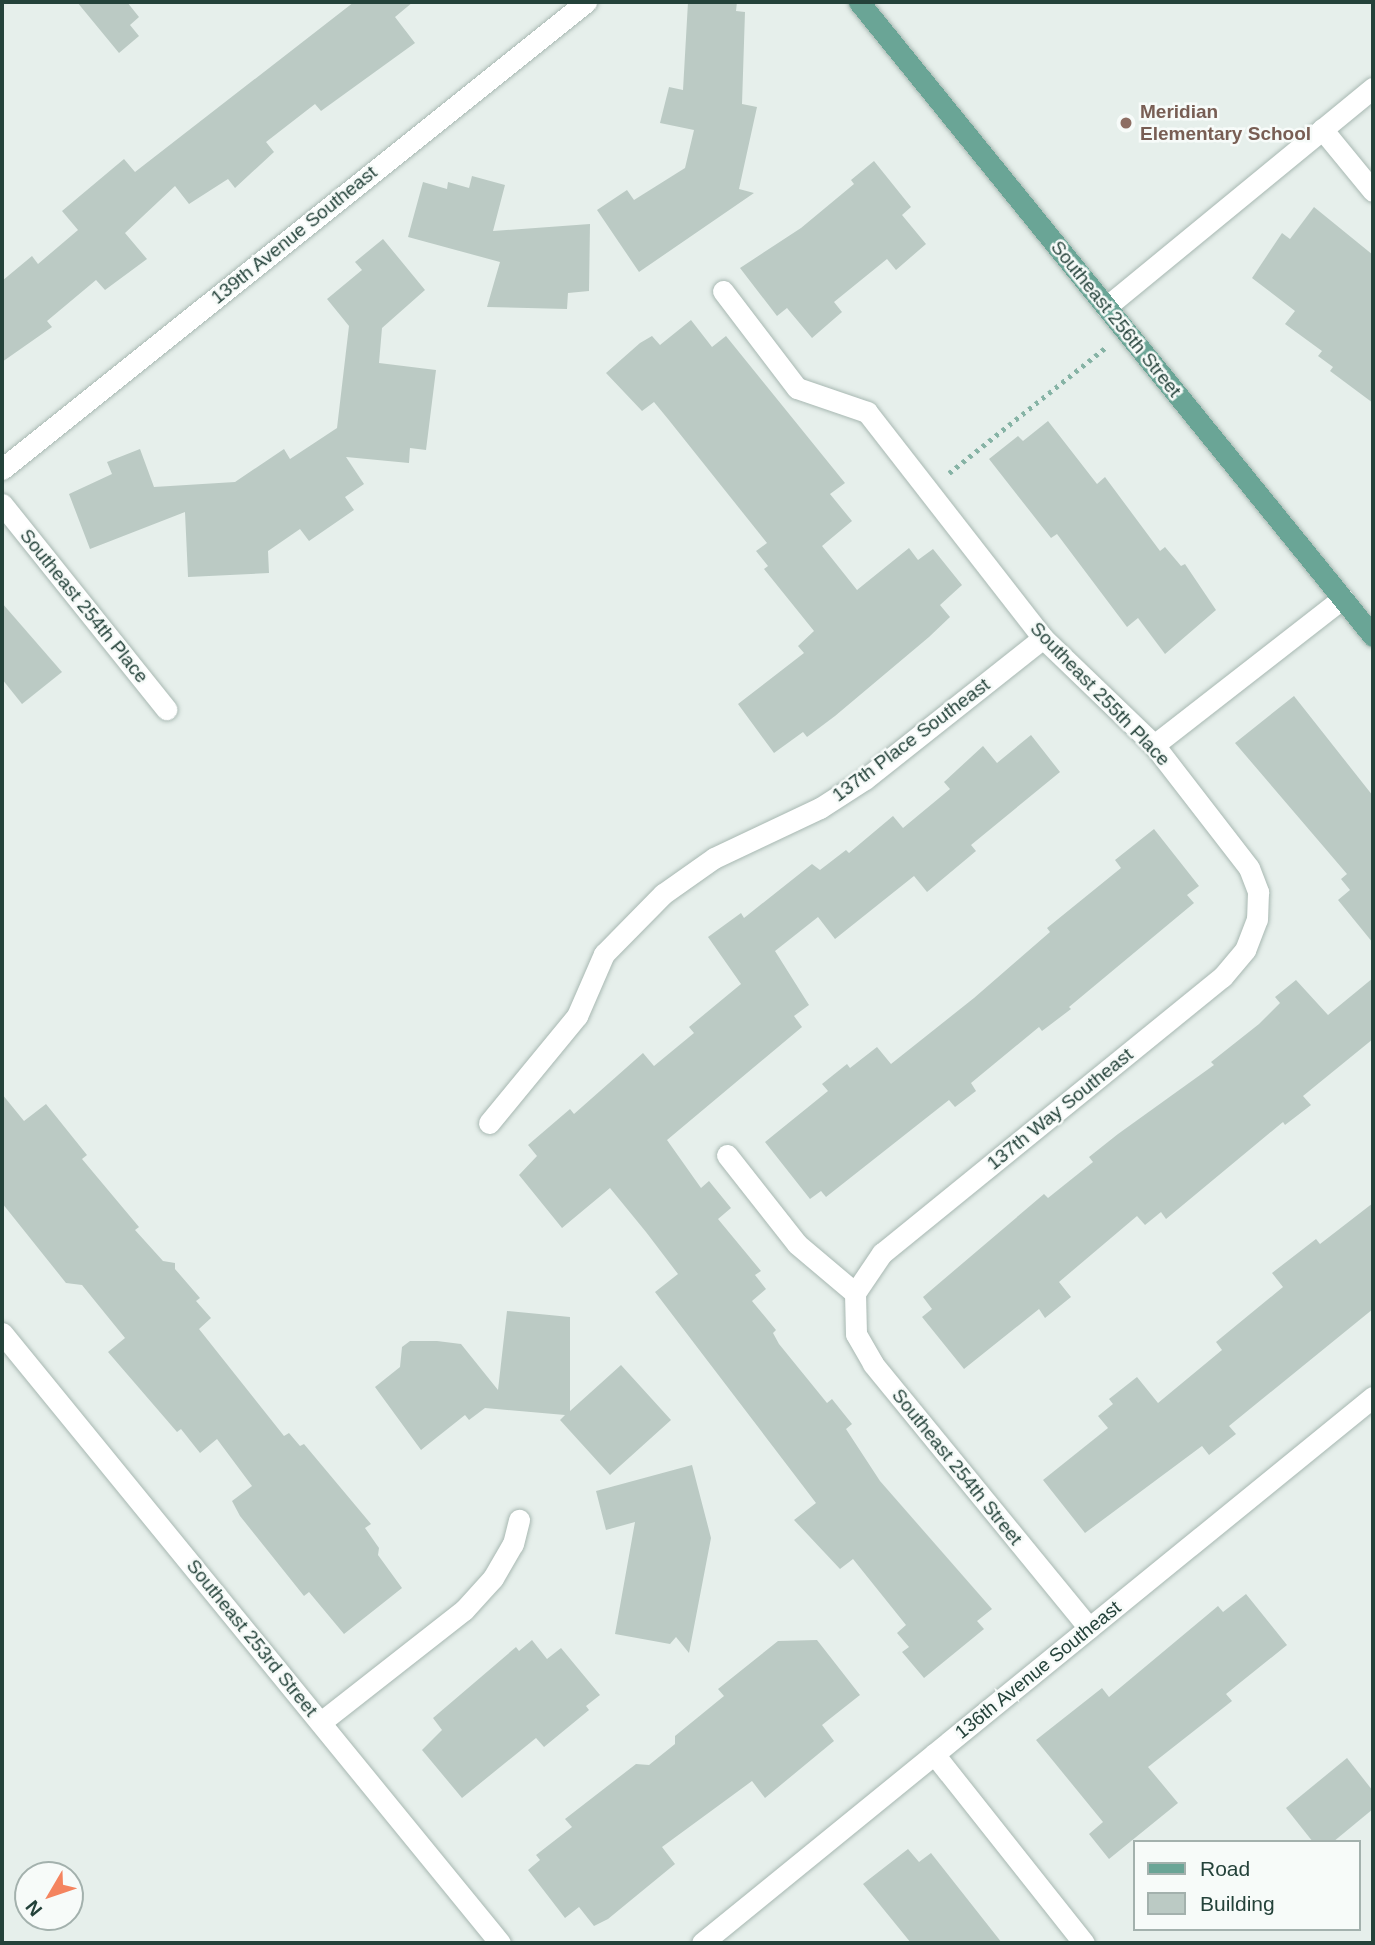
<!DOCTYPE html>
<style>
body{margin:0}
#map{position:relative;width:1375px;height:1945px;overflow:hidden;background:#e6efeb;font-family:Arial,sans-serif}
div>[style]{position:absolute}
.building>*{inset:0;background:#bbcac4}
.path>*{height:4.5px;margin-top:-2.25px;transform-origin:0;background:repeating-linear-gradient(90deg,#86b3a5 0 3.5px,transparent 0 8.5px)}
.roads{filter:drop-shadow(0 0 2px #a8b8b2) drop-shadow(0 0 2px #a8b8b2)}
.minor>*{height:21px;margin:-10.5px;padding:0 10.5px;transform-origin:10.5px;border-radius:10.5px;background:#fff}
.major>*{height:21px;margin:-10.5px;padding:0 10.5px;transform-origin:10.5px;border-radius:10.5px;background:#6aa596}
.dots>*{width:19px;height:19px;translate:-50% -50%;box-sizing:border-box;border:4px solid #f7fbf9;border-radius:50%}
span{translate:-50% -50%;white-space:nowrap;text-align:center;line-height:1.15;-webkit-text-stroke:5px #f7fbf9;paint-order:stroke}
.education-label{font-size:19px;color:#785e54;font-weight:700}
.left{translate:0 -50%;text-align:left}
.street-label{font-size:19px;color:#24423a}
.frame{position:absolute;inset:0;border:4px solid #24423a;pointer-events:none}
.legend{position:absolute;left:1133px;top:1840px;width:228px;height:91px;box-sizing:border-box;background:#f7fbf9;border:2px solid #a3b1ad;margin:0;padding:9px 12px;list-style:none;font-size:21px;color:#24423a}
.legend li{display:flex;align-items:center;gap:14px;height:35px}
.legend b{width:35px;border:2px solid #a3b1ad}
.north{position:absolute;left:14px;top:1861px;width:70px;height:70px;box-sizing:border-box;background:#f7fbf9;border:2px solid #a3b1ad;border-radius:50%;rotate:231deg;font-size:19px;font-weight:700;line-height:28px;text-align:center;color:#24423a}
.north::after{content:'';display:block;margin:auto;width:24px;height:32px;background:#f4845f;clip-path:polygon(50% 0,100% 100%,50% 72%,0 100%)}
</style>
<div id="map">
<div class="building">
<i style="clip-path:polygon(77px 2px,127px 2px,139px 17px,130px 25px,139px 36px,119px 53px)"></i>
<i style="clip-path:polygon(354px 2px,413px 2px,395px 17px,415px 43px,321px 111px,315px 104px,266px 142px,274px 152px,235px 188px,228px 179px,189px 204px,175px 186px,125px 233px,147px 259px,105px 290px,96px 280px,47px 321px,52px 327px,2px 362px,2px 281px,32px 256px,38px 264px,78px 230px,62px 211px,124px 159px,135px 172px)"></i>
<i style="clip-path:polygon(688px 2px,737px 2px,736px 11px,745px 12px,742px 104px,757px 107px,739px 189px,754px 193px,639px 272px,597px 210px,627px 190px,634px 200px,685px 168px,694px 130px,660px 123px,669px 87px,683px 90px)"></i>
<i style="clip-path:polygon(874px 161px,911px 207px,902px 215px,926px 244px,896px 270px,887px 259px,834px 302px,842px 312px,812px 338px,787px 308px,777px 316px,740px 268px,801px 228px,854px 184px,851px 180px)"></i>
<i style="clip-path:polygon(472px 176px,505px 185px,493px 231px,590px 224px,589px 291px,568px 293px,567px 309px,487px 307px,500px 262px,408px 237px,423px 182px,447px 189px,448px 182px,469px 188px)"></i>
<i style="clip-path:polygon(1314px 207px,1373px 255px,1373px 403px,1330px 371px,1333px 367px,1318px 356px,1322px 351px,1285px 324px,1295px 311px,1252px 278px,1282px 233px,1290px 239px)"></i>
<i style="clip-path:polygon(383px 239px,425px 290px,382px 328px,379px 363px,436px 370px,426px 450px,410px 448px,409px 463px,346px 457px,364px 484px,345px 497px,354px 510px,309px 541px,300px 529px,268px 551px,269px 573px,188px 577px,185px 512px,90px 549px,69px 494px,112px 474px,107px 462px,140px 449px,154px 487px,235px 482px,284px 449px,290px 459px,337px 428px,349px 326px,327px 299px,362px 270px,355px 262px)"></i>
<i style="clip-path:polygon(691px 320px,712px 347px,726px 336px,845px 483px,830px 494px,852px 521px,822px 546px,857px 590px,909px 548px,918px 560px,933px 549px,962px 585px,940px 605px,950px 617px,929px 637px,835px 716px,807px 737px,803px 732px,774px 753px,738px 704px,804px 653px,798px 646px,814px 631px,764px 569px,768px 566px,756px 551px,767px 543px,668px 419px,654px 402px,642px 411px,606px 373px,640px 343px,652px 336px,660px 345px)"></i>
<i style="clip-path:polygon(1048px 421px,1097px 484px,1105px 477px,1160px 551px,1165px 547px,1181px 566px,1185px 564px,1216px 610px,1165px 654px,1138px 618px,1127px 627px,1057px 534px,1051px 538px,989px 459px,1018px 436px,1023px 441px)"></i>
<i style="clip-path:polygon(2px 603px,62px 672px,22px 704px,2px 679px)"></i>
<i style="clip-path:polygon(1294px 696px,1373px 796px,1373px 943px,1338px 900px,1350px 890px,1341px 879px,1347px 874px,1235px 743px)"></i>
<i style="clip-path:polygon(1031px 735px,1060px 772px,971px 845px,976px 851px,927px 892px,914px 876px,835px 939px,818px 917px,775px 951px,809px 1005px,794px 1016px,802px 1027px,667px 1140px,701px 1188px,709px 1181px,731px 1208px,718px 1219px,761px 1271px,755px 1275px,766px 1289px,752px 1301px,776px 1330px,773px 1333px,779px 1344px,827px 1403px,832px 1399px,852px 1424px,846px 1429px,880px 1481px,992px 1609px,977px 1621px,984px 1629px,924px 1678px,902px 1652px,909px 1647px,897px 1633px,906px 1625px,853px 1559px,840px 1569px,794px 1520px,816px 1503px,655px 1292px,678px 1274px,646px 1232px,610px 1188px,562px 1228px,519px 1175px,537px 1156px,528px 1145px,570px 1109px,574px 1114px,643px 1053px,654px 1066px,694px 1033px,689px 1027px,741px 984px,708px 937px,741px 913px,744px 918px,812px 864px,820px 870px,846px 850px,849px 853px,893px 816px,903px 828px,950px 789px,944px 782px,983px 746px,997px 763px)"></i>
<i style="clip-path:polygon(1154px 829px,1199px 886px,1187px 895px,1194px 903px,1069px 1007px,1071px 1009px,1042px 1031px,1039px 1027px,971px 1083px,976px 1091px,955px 1107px,949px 1100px,826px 1197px,821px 1191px,810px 1199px,765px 1142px,828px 1091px,822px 1084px,847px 1064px,850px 1068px,877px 1047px,891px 1064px,974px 998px,1050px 932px,1047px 928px,1121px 868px,1115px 860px)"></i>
<i style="clip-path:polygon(1373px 978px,1373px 1039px,1303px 1096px,1311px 1105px,1285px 1125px,1283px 1122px,1166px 1219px,1161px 1212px,1145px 1225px,1137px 1216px,1059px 1282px,1071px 1297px,1045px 1318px,1039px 1309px,964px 1369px,922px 1317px,932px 1309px,923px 1297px,1044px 1194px,1048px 1198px,1093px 1162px,1089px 1157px,1118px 1134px,1214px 1065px,1211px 1062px,1259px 1024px,1280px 1003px,1275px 997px,1296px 980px,1328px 1015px)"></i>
<i style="clip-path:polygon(2px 1094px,24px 1121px,46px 1104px,87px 1155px,82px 1159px,139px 1227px,135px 1230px,163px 1261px,175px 1263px,175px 1269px,200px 1298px,196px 1301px,211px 1318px,199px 1329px,284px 1436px,289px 1433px,300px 1446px,304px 1444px,371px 1524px,365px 1528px,379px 1548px,378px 1555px,402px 1588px,344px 1634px,309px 1592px,304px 1596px,240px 1516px,232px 1501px,252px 1486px,217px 1439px,200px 1453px,181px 1429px,177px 1432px,108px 1352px,125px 1338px,82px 1285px,66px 1283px,2px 1203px)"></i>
<i style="clip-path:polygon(1373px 1203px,1373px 1309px,1229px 1426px,1236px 1434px,1209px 1455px,1202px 1446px,1085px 1533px,1043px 1480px,1108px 1428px,1098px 1416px,1113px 1404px,1109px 1399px,1137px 1377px,1158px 1403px,1222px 1350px,1216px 1342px,1283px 1287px,1272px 1273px,1316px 1239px,1320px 1244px)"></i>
<i style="clip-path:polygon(507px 1311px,570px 1317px,570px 1411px,621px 1365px,671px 1420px,610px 1475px,560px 1420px,565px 1415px,485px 1408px,469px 1420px,465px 1415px,421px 1450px,375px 1387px,400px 1367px,402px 1347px,410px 1341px,437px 1341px,461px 1344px,498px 1390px)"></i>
<i style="clip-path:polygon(692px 1465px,711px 1538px,689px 1653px,676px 1637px,670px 1644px,615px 1634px,635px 1522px,606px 1530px,596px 1491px)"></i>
<i style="clip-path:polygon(1246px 1594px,1287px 1645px,1226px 1694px,1232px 1701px,1148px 1767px,1178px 1803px,1109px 1859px,1089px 1834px,1103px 1822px,1036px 1740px,1102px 1688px,1109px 1697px,1218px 1606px,1223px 1612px)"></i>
<i style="clip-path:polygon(532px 1640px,547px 1659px,561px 1648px,600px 1695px,586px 1706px,589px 1710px,544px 1747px,536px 1738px,462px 1798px,422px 1750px,442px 1730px,433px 1718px,516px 1647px,519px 1651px)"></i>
<i style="clip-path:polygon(817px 1640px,860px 1695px,822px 1725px,834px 1741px,765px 1798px,752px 1781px,662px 1847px,675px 1864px,608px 1919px,594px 1926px,579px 1907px,565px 1918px,528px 1870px,540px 1860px,536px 1855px,572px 1827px,565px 1819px,636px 1764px,649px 1765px,675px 1744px,675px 1736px,724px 1696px,718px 1689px,778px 1641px)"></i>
<i style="clip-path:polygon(1347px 1758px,1373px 1791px,1373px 1809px,1333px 1842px,1313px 1842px,1286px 1808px)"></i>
<i style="clip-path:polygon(908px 1849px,919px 1862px,931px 1853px,1002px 1943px,911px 1943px,863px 1884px)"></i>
</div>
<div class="path">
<i style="left:949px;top:473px;width:201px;rotate:-38.7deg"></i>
</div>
<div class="roads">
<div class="minor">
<i style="left:1322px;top:129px;width:80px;rotate:50.6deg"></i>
<i style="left:723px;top:291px;width:122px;rotate:52.7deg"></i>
<i style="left:797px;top:388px;width:74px;rotate:18.9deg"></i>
<i style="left:867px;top:412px;width:286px;rotate:52.1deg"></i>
<i style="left:1043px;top:638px;width:154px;rotate:43.9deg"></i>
<i style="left:1154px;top:745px;width:155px;rotate:52.3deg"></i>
<i style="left:1249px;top:868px;width:26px;rotate:69deg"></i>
<i style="left:1258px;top:892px;width:27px;rotate:92deg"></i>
<i style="left:1257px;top:919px;width:33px;rotate:111deg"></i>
<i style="left:1245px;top:950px;width:35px;rotate:130deg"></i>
<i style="left:1222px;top:977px;width:438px;rotate:140.9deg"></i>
<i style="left:882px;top:1253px;width:48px;rotate:124deg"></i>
<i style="left:1106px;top:307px;width:345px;rotate:-39.4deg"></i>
<i style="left:2px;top:469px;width:748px;rotate:-38.65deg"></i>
<i style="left:2px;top:504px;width:263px;rotate:51.3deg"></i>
<i style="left:1154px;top:745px;width:239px;rotate:-37.9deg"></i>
<i style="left:489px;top:1123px;width:139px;rotate:-50.6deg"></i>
<i style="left:577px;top:1016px;width:68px;rotate:-66.5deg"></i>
<i style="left:604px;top:954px;width:84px;rotate:-45.5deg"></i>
<i style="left:663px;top:894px;width:62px;rotate:-35.2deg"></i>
<i style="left:714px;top:858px;width:117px;rotate:-25.3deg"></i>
<i style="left:820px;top:808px;width:54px;rotate:-32.8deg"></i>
<i style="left:865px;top:779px;width:227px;rotate:-38.4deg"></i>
<i style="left:727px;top:1155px;width:113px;rotate:51.8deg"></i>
<i style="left:797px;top:1244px;width:76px;rotate:40.2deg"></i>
<i style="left:855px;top:1293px;width:41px;rotate:88.6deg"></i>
<i style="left:856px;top:1334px;width:34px;rotate:60deg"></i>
<i style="left:873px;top:1364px;width:341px;rotate:50.7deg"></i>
<i style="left:2px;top:1333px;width:787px;rotate:50.77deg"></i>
<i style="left:321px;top:1722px;width:182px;rotate:-38.1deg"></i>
<i style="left:464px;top:1610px;width:43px;rotate:-47.8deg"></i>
<i style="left:493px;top:1578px;width:39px;rotate:-60deg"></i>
<i style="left:513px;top:1544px;width:25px;rotate:-76deg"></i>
<i style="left:934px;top:1754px;width:241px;rotate:51.6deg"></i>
<i style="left:702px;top:1943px;width:865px;rotate:-39.14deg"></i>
</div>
<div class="major">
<i style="left:859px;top:2px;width:816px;rotate:50.97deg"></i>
</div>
</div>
<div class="dots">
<i style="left:1126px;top:123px;background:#8d6e63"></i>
</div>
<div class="education-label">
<span class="left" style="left:1140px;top:123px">Meridian<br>Elementary School</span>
</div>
<div class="street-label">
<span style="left:294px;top:235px;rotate:-39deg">139th Avenue Southeast</span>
<span style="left:1116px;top:319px;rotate:51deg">Southeast 256th Street</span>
<span style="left:84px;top:606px;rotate:51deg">Southeast 254th Place</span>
<span style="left:1100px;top:694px;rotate:46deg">Southeast 255th Place</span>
<span style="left:911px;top:740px;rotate:-37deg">137th Place Southeast</span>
<span style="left:1060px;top:1109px;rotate:-39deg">137th Way Southeast</span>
<span style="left:957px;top:1467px;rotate:51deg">Southeast 254th Street</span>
<span style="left:252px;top:1638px;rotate:51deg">Southeast 253rd Street</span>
<span style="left:1038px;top:1670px;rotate:-39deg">136th Avenue Southeast</span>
</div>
<div class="frame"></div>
<ul class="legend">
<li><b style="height:9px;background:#6aa596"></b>Road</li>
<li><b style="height:19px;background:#bbcac4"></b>Building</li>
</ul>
<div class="north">N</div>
</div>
